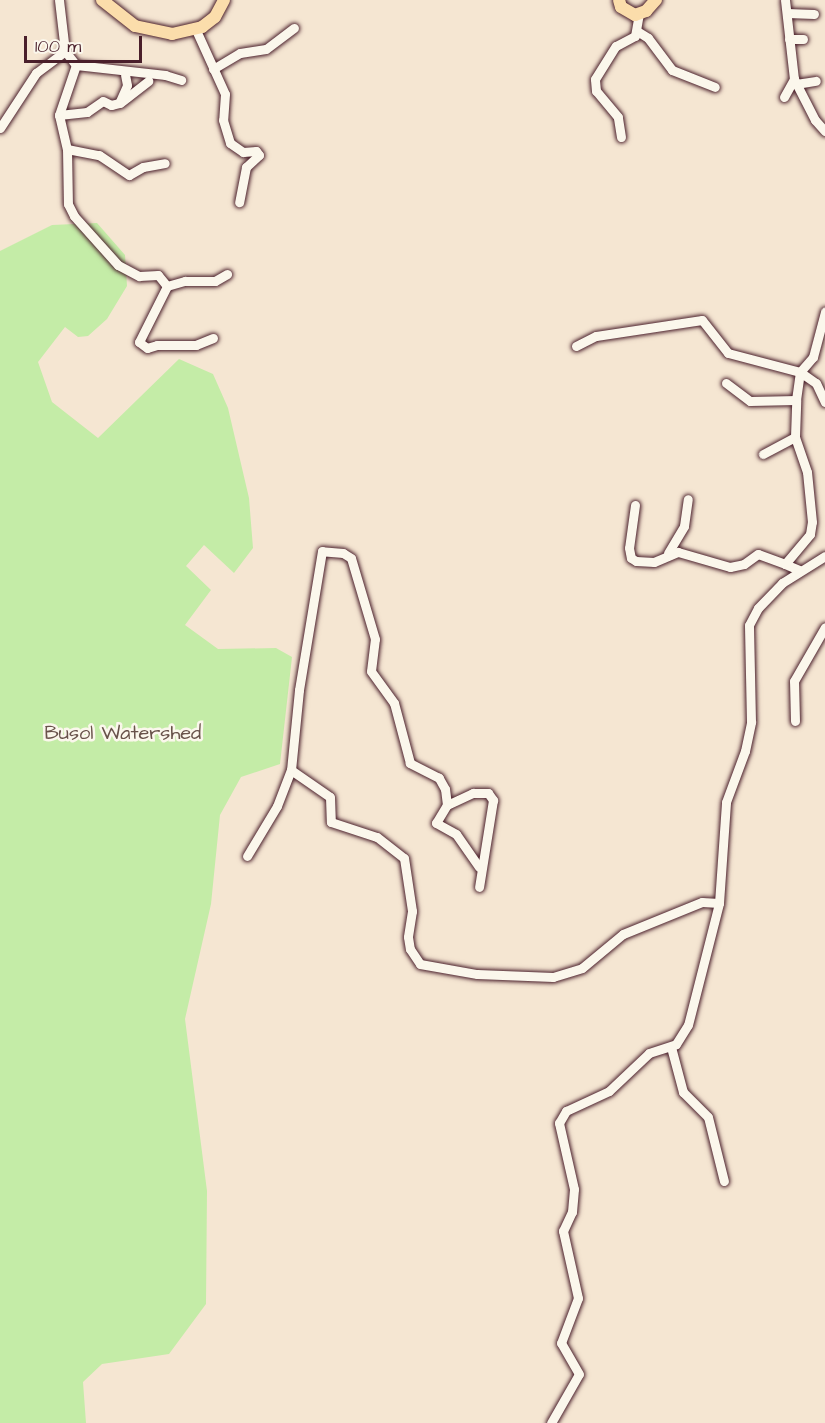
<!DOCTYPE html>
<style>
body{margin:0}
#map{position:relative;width:825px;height:1423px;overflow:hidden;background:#f5e6d2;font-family:"Architects Daughter",sans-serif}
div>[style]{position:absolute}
.green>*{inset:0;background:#c4eca7}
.roads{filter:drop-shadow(0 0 2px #4a1f2b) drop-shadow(0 0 2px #4a1f2b)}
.minor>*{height:9px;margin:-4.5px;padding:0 4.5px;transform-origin:4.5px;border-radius:4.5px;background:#fbf7ec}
.major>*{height:12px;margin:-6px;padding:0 6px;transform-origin:6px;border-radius:6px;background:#fbddab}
span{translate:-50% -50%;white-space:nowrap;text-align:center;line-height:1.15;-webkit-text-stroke:5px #fbf7ec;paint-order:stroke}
.park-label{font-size:20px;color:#68524a}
.scale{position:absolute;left:24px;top:36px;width:118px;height:27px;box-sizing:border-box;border:3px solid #4a1f2b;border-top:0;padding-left:8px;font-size:18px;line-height:21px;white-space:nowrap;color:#4a1f2b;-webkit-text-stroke:4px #fbf7ec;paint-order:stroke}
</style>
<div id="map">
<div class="green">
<i style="clip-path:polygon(97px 223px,125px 255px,127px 286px,107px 319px,88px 336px,78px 337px,65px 327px,38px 362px,52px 402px,98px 438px,179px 359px,213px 374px,228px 408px,249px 498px,253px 548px,234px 573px,204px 545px,186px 566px,211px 590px,185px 625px,218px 649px,276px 648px,292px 657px,280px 764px,241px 777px,220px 815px,211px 904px,185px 1019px,207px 1191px,206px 1304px,169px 1354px,102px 1364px,83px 1382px,86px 1423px,0 1423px,0 251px,52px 225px)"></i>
</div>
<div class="roads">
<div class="minor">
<i style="left:59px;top:0;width:51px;rotate:83.3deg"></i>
<i style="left:65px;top:51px;width:18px;rotate:52deg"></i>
<i style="left:76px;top:65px;width:90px;rotate:6.4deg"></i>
<i style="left:165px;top:75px;width:17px;rotate:17deg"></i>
<i style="left:785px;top:0;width:80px;rotate:83.5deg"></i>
<i style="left:794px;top:79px;width:46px;rotate:62.9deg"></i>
<i style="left:815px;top:120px;width:15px;rotate:48deg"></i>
<i style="left:787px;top:13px;width:27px;rotate:2deg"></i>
<i style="left:196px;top:30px;width:70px;rotate:65.6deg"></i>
<i style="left:225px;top:94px;width:26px;rotate:94deg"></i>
<i style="left:223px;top:120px;width:24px;rotate:73deg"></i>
<i style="left:230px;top:143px;width:16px;rotate:35deg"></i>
<i style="left:243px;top:152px;width:13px;rotate:-4deg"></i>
<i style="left:256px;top:151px;width:5px;rotate:53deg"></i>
<i style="left:259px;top:155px;width:18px;rotate:137deg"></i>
<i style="left:246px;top:167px;width:36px;rotate:101deg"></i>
<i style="left:637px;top:31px;width:13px;rotate:32deg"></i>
<i style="left:648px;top:38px;width:40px;rotate:53deg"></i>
<i style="left:672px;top:70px;width:46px;rotate:21.6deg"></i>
<i style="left:789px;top:39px;width:14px"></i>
<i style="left:76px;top:65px;width:53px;rotate:108.8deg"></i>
<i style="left:59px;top:115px;width:35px;rotate:77deg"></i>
<i style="left:67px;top:149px;width:55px;rotate:89deg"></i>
<i style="left:68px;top:204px;width:13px;rotate:63deg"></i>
<i style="left:74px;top:216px;width:66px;rotate:48.1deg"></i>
<i style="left:118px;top:265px;width:24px;rotate:28deg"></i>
<i style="left:139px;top:276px;width:19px;rotate:-3deg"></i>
<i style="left:158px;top:275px;width:14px;rotate:51deg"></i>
<i style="left:213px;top:69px;width:31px;rotate:-31deg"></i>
<i style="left:240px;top:53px;width:26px;rotate:-9deg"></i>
<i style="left:266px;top:49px;width:35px;rotate:-37deg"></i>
<i style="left:796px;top:84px;width:20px;rotate:-9deg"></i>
<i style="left:784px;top:97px;width:21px;rotate:-61deg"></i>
<i style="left:120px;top:101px;width:17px;rotate:-66deg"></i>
<i style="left:127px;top:85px;width:10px;rotate:-101deg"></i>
<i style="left:59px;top:115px;width:28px;rotate:-6deg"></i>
<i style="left:87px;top:112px;width:19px;rotate:-35deg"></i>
<i style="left:103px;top:101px;width:9px;rotate:27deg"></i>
<i style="left:111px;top:105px;width:9px;rotate:-13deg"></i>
<i style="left:120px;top:103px;width:36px;rotate:-38deg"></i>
<i style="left:0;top:128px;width:66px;rotate:-56.8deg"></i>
<i style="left:36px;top:73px;width:36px;rotate:-37deg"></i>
<i style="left:621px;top:137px;width:20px;rotate:-99deg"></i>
<i style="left:618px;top:117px;width:34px;rotate:-130deg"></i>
<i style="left:596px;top:91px;width:12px;rotate:-95deg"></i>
<i style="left:595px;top:79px;width:39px;rotate:-58deg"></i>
<i style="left:616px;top:46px;width:21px;rotate:-28deg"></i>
<i style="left:635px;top:36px;width:22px;rotate:-80deg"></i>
<i style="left:67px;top:149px;width:33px;rotate:11deg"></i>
<i style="left:99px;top:155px;width:36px;rotate:34deg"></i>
<i style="left:129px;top:175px;width:16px;rotate:-30deg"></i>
<i style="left:143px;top:167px;width:22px;rotate:-10deg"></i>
<i style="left:213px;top:338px;width:18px;rotate:158deg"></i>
<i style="left:196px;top:345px;width:39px;rotate:180deg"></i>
<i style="left:157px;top:345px;width:10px;rotate:163deg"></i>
<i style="left:147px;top:348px;width:10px;rotate:-143deg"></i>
<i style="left:139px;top:342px;width:63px;rotate:-63.4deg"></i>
<i style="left:167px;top:286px;width:19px;rotate:-16deg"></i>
<i style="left:185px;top:281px;width:30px"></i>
<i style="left:215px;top:281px;width:14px;rotate:-30deg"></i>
<i style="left:576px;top:346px;width:22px;rotate:-27deg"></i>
<i style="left:596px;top:336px;width:107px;rotate:-8.6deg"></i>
<i style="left:702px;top:320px;width:42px;rotate:51.8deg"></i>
<i style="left:728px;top:353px;width:74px;rotate:14.8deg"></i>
<i style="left:800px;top:372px;width:19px;rotate:35deg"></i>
<i style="left:816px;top:383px;width:21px;rotate:65deg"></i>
<i style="left:726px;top:383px;width:30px;rotate:37deg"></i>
<i style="left:750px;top:401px;width:46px;rotate:-1.2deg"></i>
<i style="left:763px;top:454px;width:36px;rotate:-28deg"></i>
<i style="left:635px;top:505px;width:43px;rotate:97.9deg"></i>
<i style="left:629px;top:548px;width:10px;rotate:79deg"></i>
<i style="left:631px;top:558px;width:6px;rotate:31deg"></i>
<i style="left:636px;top:561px;width:18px;rotate:3deg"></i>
<i style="left:654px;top:562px;width:26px;rotate:-23deg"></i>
<i style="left:678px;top:552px;width:54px;rotate:16.1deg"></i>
<i style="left:730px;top:567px;width:14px;rotate:-12deg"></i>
<i style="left:744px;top:564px;width:17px;rotate:-36deg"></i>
<i style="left:758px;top:554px;width:29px;rotate:20deg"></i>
<i style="left:668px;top:553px;width:31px;rotate:-59deg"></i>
<i style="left:684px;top:526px;width:27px;rotate:-82deg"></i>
<i style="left:799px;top:570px;width:15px;rotate:-157deg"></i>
<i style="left:785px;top:564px;width:39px;rotate:-50deg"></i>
<i style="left:810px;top:534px;width:12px;rotate:-81deg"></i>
<i style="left:812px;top:522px;width:50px;rotate:-95.7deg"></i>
<i style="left:807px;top:472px;width:37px;rotate:-109deg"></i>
<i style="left:795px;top:437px;width:37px;rotate:-88deg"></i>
<i style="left:796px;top:400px;width:28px;rotate:-82deg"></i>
<i style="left:800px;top:372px;width:20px;rotate:-49deg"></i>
<i style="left:813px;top:357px;width:47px;rotate:-75.1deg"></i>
<i style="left:795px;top:721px;width:40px;rotate:-91.4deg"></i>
<i style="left:794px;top:681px;width:62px;rotate:-60.1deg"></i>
<i style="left:447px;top:805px;width:29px;rotate:-25deg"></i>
<i style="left:473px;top:793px;width:15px"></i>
<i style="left:488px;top:793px;width:9px;rotate:54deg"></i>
<i style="left:493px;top:800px;width:88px;rotate:99.1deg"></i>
<i style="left:247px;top:856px;width:58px;rotate:-59deg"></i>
<i style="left:277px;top:806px;width:39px;rotate:-69deg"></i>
<i style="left:479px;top:867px;width:40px;rotate:-124.9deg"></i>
<i style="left:456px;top:834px;width:23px;rotate:-151deg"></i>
<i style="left:436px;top:823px;width:21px;rotate:-59deg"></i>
<i style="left:447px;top:805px;width:16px;rotate:-97deg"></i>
<i style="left:445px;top:789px;width:13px;rotate:-119deg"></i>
<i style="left:439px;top:778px;width:33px;rotate:-153deg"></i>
<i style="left:410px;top:763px;width:62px;rotate:-104.9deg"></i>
<i style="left:394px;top:703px;width:39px;rotate:-126deg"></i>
<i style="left:371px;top:671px;width:32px;rotate:-83deg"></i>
<i style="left:375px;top:639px;width:84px;rotate:-106.5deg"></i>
<i style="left:351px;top:558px;width:9px;rotate:-148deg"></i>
<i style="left:343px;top:553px;width:21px;rotate:-175deg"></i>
<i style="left:322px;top:551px;width:141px;rotate:99.4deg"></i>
<i style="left:299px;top:690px;width:80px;rotate:95.7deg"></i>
<i style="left:291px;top:770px;width:47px;rotate:34.7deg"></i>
<i style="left:330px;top:797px;width:25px;rotate:88deg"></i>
<i style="left:331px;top:822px;width:48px;rotate:18.1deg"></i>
<i style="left:377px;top:837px;width:34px;rotate:38deg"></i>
<i style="left:404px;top:858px;width:54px;rotate:81.4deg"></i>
<i style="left:412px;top:911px;width:26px;rotate:99deg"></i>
<i style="left:408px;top:937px;width:12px;rotate:81deg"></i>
<i style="left:410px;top:949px;width:18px;rotate:56deg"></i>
<i style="left:420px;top:964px;width:58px;rotate:10deg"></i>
<i style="left:477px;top:974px;width:76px;rotate:2.3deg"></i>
<i style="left:553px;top:977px;width:30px;rotate:-17deg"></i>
<i style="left:582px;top:968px;width:53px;rotate:-39.7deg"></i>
<i style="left:623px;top:934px;width:85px;rotate:-22.1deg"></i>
<i style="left:702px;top:902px;width:17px;rotate:3deg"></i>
<i style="left:671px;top:1047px;width:47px;rotate:75.1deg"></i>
<i style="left:683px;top:1092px;width:35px;rotate:45deg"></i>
<i style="left:708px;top:1117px;width:66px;rotate:76deg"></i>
<i style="left:551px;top:1423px;width:56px;rotate:-60.3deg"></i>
<i style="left:579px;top:1374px;width:36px;rotate:-120deg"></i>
<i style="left:561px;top:1343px;width:48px;rotate:-69.3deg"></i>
<i style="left:578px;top:1298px;width:69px;rotate:-102.6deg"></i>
<i style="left:563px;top:1231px;width:21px;rotate:-65deg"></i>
<i style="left:572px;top:1212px;width:23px;rotate:-85deg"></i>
<i style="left:574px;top:1189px;width:68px;rotate:-102.8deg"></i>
<i style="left:559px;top:1123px;width:14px;rotate:-60deg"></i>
<i style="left:566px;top:1111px;width:47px;rotate:-24.9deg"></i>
<i style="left:609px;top:1091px;width:55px;rotate:-43.5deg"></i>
<i style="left:649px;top:1053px;width:28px;rotate:-18deg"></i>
<i style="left:676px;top:1044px;width:22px;rotate:-58deg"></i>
<i style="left:688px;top:1025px;width:126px;rotate:-75.7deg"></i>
<i style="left:719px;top:903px;width:101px;rotate:-86deg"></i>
<i style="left:726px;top:802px;width:54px;rotate:-69.6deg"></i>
<i style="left:745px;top:751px;width:30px;rotate:-78deg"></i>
<i style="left:751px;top:722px;width:97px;rotate:-91.2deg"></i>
<i style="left:749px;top:625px;width:19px;rotate:-62deg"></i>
<i style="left:758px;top:608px;width:35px;rotate:-46deg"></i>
<i style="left:782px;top:583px;width:51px;rotate:-32.1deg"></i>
</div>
<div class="major">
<i style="left:102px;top:0;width:42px;rotate:38.2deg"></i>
<i style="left:135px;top:26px;width:38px;rotate:12deg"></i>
<i style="left:172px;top:34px;width:31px;rotate:-13deg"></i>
<i style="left:202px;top:27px;width:16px;rotate:-38deg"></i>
<i style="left:215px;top:17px;width:19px;rotate:-62deg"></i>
<i style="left:619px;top:0;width:7px;rotate:74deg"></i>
<i style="left:621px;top:7px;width:16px;rotate:30deg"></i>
<i style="left:635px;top:15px;width:12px;rotate:-20deg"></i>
<i style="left:646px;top:11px;width:15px;rotate:-48deg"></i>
</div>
</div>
<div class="park-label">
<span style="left:123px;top:733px">Busol Watershed</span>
</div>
<div class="scale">100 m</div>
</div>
